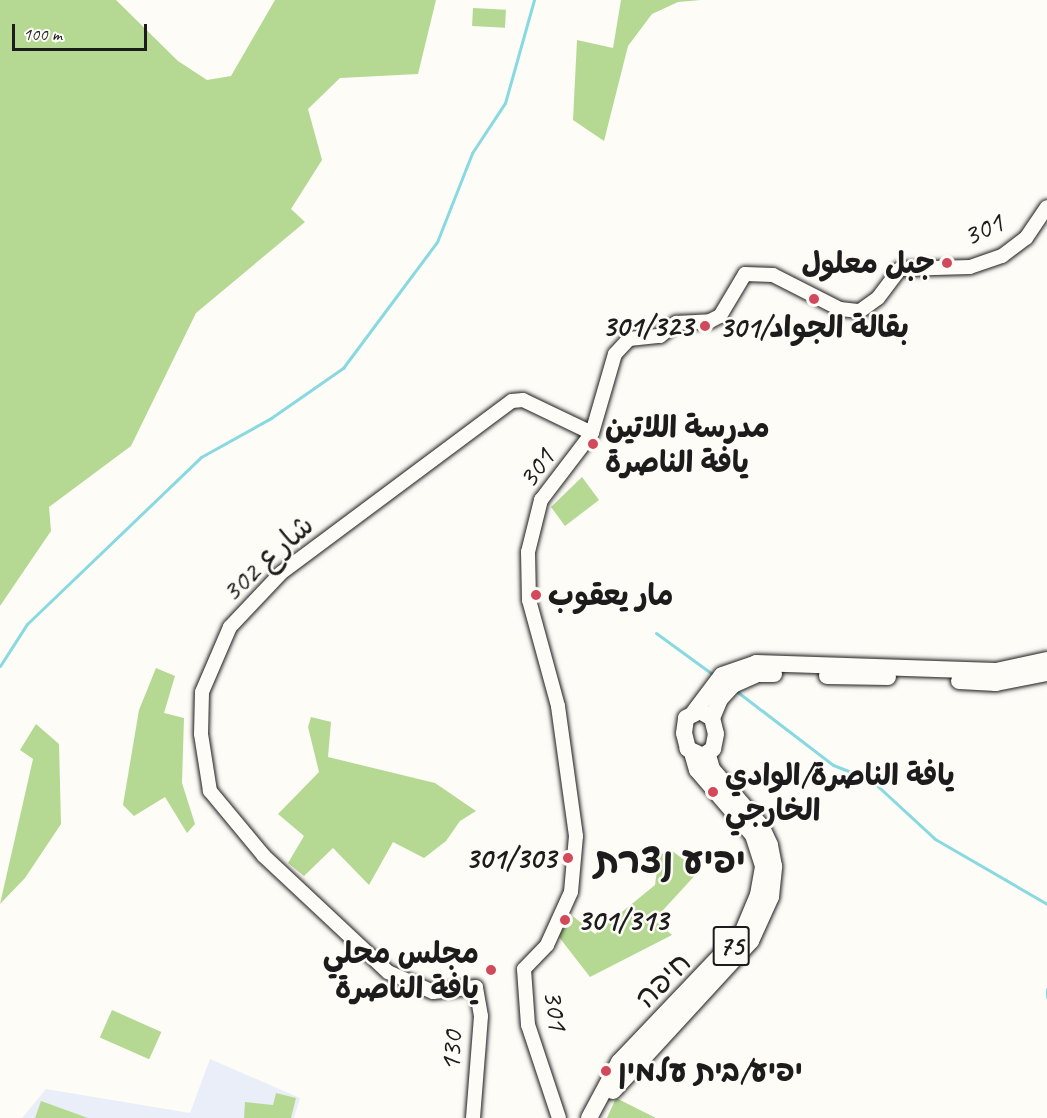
<!DOCTYPE html>
<meta charset="utf-8">
<style>
body{margin:0}
#map{position:relative;width:1047px;height:1118px;overflow:hidden;background:#fdfcf7;font-family:Caveat,"Playpen Sans Arabic","Playpen Sans Hebrew",sans-serif}
div>[style]{position:absolute}
.built>*{inset:0;background:#e9eef8}
.green>*{inset:0;background:#b5d993;transform-origin:0 0}
.stream>*{height:3px;margin:-1.5px;padding:0 1.5px;transform-origin:1.5px;border-radius:1.5px;background:#89dae0}
.roads{filter:drop-shadow(0 0 2px #1c1c1c) drop-shadow(0 0 2px #1c1c1c)}
.secondary>*{height:14px;margin:-7px;padding:0 7px;transform-origin:7px;border-radius:7px;background:#fdfcf7}
.highway>*{height:16px;margin:-8px;padding:0 8px;transform-origin:8px;border-radius:8px;background:#fdfcf7}
.dots>*{width:16px;height:16px;translate:-50% -50%;box-sizing:border-box;border:3px solid #fdfcf7;border-radius:50%}
span{translate:-50% -50%;white-space:nowrap;text-align:center;line-height:1.15;-webkit-text-stroke:5px #fdfcf7;paint-order:stroke}
.shield-label span{padding:2px 4px;background:#fdfcf7;border:2px solid;border-radius:4px;-webkit-text-stroke-width:0}
.shield-label{font-size:28px;color:#1c1c1c;font-weight:700}
.street-label{font-size:30px;color:#1c1c1c}
.poi-label{font-size:30px;color:#1c1c1c;font-weight:700}
.right{translate:-100% -50%;text-align:right}
.left{translate:0 -50%;text-align:left}
.district-label{font-size:36px;color:#1c1c1c;font-weight:700}
.scale{position:absolute;left:12px;top:24px;width:135px;height:27px;box-sizing:border-box;border:3px solid #1c1c1c;border-top:0;padding-left:8px;font-size:18px;line-height:21px;white-space:nowrap;color:#1c1c1c;-webkit-text-stroke:4px #fdfcf7;paint-order:stroke}
</style>
<div id="map">
<div class="built">
<i style="clip-path:polygon(210px 1059px,300px 1098px,294px 1118px,22px 1118px,46px 1089px,190px 1113px)"></i>
</div>
<div class="green">
<i style="clip-path:polygon(0 0,116px 0,178px 61px,207px 80px,231px 76px,275px 0,436px 0,418px 74px,340px 78px,308px 109px,322px 160px,291px 209px,305px 222px,196px 313px,131px 446px,49px 507px,51px 531px,0 606px)"></i>
<i style="clip-path:polygon(621px 0,701px 0,678px 2px,652px 14px,628px 46px,604px 141px,573px 120px,577px 40px,613px 48px)"></i>
<i style="left:473px;top:8px;width:33px;height:18px;rotate:3deg"></i>
<i style="clip-path:polygon(582px 477px,599px 500px,565px 526px,551px 507px)"></i>
<i style="clip-path:polygon(156px 668px,175px 676px,164px 713px,184px 718px,182px 783px,195px 824px,187px 833px,165px 797px,134px 816px,123px 805px,139px 710px)"></i>
<i style="clip-path:polygon(311px 717px,331px 722px,328px 757px,435px 783px,476px 811px,460px 821px,446px 841px,424px 858px,393px 842px,369px 885px,333px 848px,304px 876px,288px 863px,304px 836px,278px 814px,319px 772px,308px 727px)"></i>
<i style="clip-path:polygon(36px 724px,59px 744px,61px 824px,25px 878px,0 904px,33px 759px,20px 750px)"></i>
<i style="clip-path:polygon(671px 850px,699px 871px,654px 920px,672px 935px,590px 977px,559px 937px,569px 913px,595px 934px,655px 885px,659px 855px)"></i>
<i style="left:112px;top:1010px;width:54px;height:30px;rotate:24deg"></i>
<i style="clip-path:polygon(276px 1093px,296px 1098px,291px 1118px,244px 1118px,245px 1102px,273px 1105px)"></i>
<i style="clip-path:polygon(616px 1098px,656px 1118px,607px 1118px)"></i>
<i style="clip-path:polygon(41px 1101px,88px 1118px,35px 1118px)"></i>
</div>
<div class="stream">
<i style="left:656px;top:633px;width:73px;rotate:36.1deg"></i>
<i style="left:0;top:666px;width:50px;rotate:-57.3deg"></i>
<i style="left:27px;top:624px;width:241px;rotate:-43.8deg"></i>
<i style="left:201px;top:457px;width:80px;rotate:-29.1deg"></i>
<i style="left:271px;top:418px;width:88px;rotate:-34.8deg"></i>
<i style="left:343px;top:368px;width:157px;rotate:-53.3deg"></i>
<i style="left:437px;top:242px;width:96px;rotate:-68.5deg"></i>
<i style="left:472px;top:153px;width:60px;rotate:-56.6deg"></i>
<i style="left:505px;top:103px;width:107px;rotate:-74.3deg"></i>
<i style="left:735px;top:690px;width:123px;rotate:37.4deg"></i>
<i style="left:833px;top:765px;width:40px;rotate:21deg"></i>
<i style="left:870px;top:779px;width:88px;rotate:42.7deg"></i>
<i style="left:935px;top:839px;width:129px;rotate:30.1deg"></i>
<i style="left:1047px;top:989px;width:8px;rotate:90deg"></i>
</div>
<div class="roads">
<div class="secondary">
<i style="left:473px;top:1118px;width:102px;rotate:-85.5deg"></i>
<i style="left:481px;top:1016px;width:29px;rotate:-100deg"></i>
<i style="left:476px;top:987px;width:43px;rotate:173.4deg"></i>
<i style="left:433px;top:992px;width:49px;rotate:-156deg"></i>
<i style="left:388px;top:972px;width:170px;rotate:-136.9deg"></i>
<i style="left:264px;top:856px;width:85px;rotate:-129.7deg"></i>
<i style="left:210px;top:791px;width:58px;rotate:-99deg"></i>
<i style="left:201px;top:734px;width:42px;rotate:-88.6deg"></i>
<i style="left:202px;top:692px;width:71px;rotate:-66.7deg"></i>
<i style="left:230px;top:627px;width:74px;rotate:-46.6deg"></i>
<i style="left:281px;top:573px;width:288px;rotate:-36.7deg"></i>
<i style="left:512px;top:401px;width:11px;rotate:-5deg"></i>
<i style="left:523px;top:400px;width:76px;rotate:25.6deg"></i>
<i style="left:559px;top:1118px;width:98px;rotate:-108.4deg"></i>
<i style="left:528px;top:1025px;width:56px;rotate:-94.1deg"></i>
<i style="left:524px;top:969px;width:33px;rotate:-46deg"></i>
<i style="left:547px;top:945px;width:58px;rotate:-65.6deg"></i>
<i style="left:571px;top:892px;width:56px;rotate:-84.9deg"></i>
<i style="left:576px;top:836px;width:131px;rotate:-97.9deg"></i>
<i style="left:558px;top:706px;width:110px;rotate:-105.3deg"></i>
<i style="left:529px;top:600px;width:48px;rotate:-91.2deg"></i>
<i style="left:528px;top:552px;width:54px;rotate:-76deg"></i>
<i style="left:541px;top:500px;width:84px;rotate:-52.7deg"></i>
<i style="left:592px;top:433px;width:82px;rotate:-73.8deg"></i>
<i style="left:615px;top:354px;width:21px;rotate:-47deg"></i>
<i style="left:629px;top:339px;width:31px;rotate:-6deg"></i>
<i style="left:660px;top:336px;width:21px;rotate:-39deg"></i>
<i style="left:676px;top:323px;width:34px;rotate:-3deg"></i>
<i style="left:710px;top:321px;width:11px;rotate:-27deg"></i>
<i style="left:720px;top:316px;width:49px;rotate:-59.2deg"></i>
<i style="left:745px;top:274px;width:28px;rotate:2deg"></i>
<i style="left:773px;top:275px;width:75px;rotate:26.9deg"></i>
<i style="left:840px;top:309px;width:20px;rotate:6deg"></i>
<i style="left:860px;top:311px;width:22px;rotate:-36deg"></i>
<i style="left:878px;top:298px;width:36px;rotate:-53deg"></i>
<i style="left:900px;top:269px;width:70px;rotate:-1.6deg"></i>
<i style="left:970px;top:267px;width:34px;rotate:-19deg"></i>
<i style="left:1002px;top:256px;width:30px;rotate:-37deg"></i>
<i style="left:1026px;top:238px;width:37px;rotate:-56deg"></i>
</div>
<div class="highway">
<i style="left:827px;top:676px;width:61px;rotate:0.9deg"></i>
<i style="left:959px;top:681px;width:37px;rotate:3deg"></i>
<i style="left:996px;top:683px;width:52px;rotate:-11.1deg"></i>
<i style="left:700px;top:711px;width:14px;rotate:30deg"></i>
<i style="left:712px;top:718px;width:16px;rotate:76deg"></i>
<i style="left:716px;top:734px;width:15px;rotate:101deg"></i>
<i style="left:713px;top:749px;width:12px;rotate:145deg"></i>
<i style="left:703px;top:756px;width:17px;rotate:-155deg"></i>
<i style="left:688px;top:749px;width:16px;rotate:-104deg"></i>
<i style="left:684px;top:733px;width:15px;rotate:-82deg"></i>
<i style="left:686px;top:718px;width:16px;rotate:-27deg"></i>
<i style="left:694px;top:712px;width:46px;rotate:-52.9deg"></i>
<i style="left:722px;top:675px;width:36px;rotate:-19deg"></i>
<i style="left:756px;top:663px;width:240px;rotate:1.9deg"></i>
<i style="left:996px;top:671px;width:52px;rotate:-12.2deg"></i>
<i style="left:712px;top:718px;width:21px;rotate:-67deg"></i>
<i style="left:720px;top:699px;width:19px;rotate:-47deg"></i>
<i style="left:733px;top:685px;width:27px;rotate:-24deg"></i>
<i style="left:758px;top:674px;width:16px"></i>
<i style="left:613px;top:1091px;width:204px;rotate:-47.4deg"></i>
<i style="left:751px;top:941px;width:48px;rotate:-65.6deg"></i>
<i style="left:771px;top:897px;width:31px;rotate:-84deg"></i>
<i style="left:774px;top:866px;width:21px;rotate:-101deg"></i>
<i style="left:770px;top:845px;width:21px;rotate:-115deg"></i>
<i style="left:761px;top:826px;width:75px;rotate:-130.7deg"></i>
<i style="left:712px;top:769px;width:15px;rotate:-106deg"></i>
<i style="left:589px;top:1118px;width:64px;rotate:-61.8deg"></i>
<i style="left:619px;top:1062px;width:178px;rotate:-46.4deg"></i>
<i style="left:742px;top:933px;width:41px;rotate:-67.2deg"></i>
<i style="left:758px;top:895px;width:29px;rotate:-80deg"></i>
<i style="left:763px;top:866px;width:33px;rotate:-108deg"></i>
<i style="left:753px;top:835px;width:86px;rotate:-130.7deg"></i>
<i style="left:697px;top:770px;width:18px;rotate:-106deg"></i>
</div>
</div>
<div class="dots">
<i style="left:947px;top:263px;background:#d1495b"></i>
<i style="left:814px;top:299px;background:#d1495b"></i>
<i style="left:705px;top:326px;background:#d1495b"></i>
<i style="left:593px;top:444px;background:#d1495b"></i>
<i style="left:536px;top:595px;background:#d1495b"></i>
<i style="left:713px;top:792px;background:#d1495b"></i>
<i style="left:568px;top:858px;background:#d1495b"></i>
<i style="left:565px;top:920px;background:#d1495b"></i>
<i style="left:491px;top:970px;background:#d1495b"></i>
<i style="left:606px;top:1071px;background:#d1495b"></i>
</div>
<div class="shield-label">
<span style="left:731px;top:946px">75</span>
</div>
<div class="street-label">
<span style="left:983px;top:229px;rotate:-25deg">301</span>
<span style="left:536px;top:468px;rotate:-54deg">301</span>
<span style="left:267px;top:558px;rotate:-42deg">شارع 302</span>
<span style="left:663px;top:980px;rotate:-45deg">חיפה</span>
<span style="left:556px;top:1010px;rotate:82deg">301</span>
<span style="left:451px;top:1051px;rotate:-86deg">130</span>
</div>
<div class="poi-label">
<span class="right" style="left:935px;top:263px">جبل معلول</span>
<span class="right" style="left:693px;top:326px">301/323</span>
<span style="left:814px;top:327px">بقالة الجواد/301</span>
<span class="left" style="left:605px;top:444px">مدرسة اللاتين<br>يافة الناصرة</span>
<span class="left" style="left:548px;top:595px">مار يعقوب</span>
<span class="left" style="left:725px;top:792px">يافة الناصرة/الوادي<br>الخارجي</span>
<span class="right" style="left:556px;top:858px">301/303</span>
<span class="left" style="left:577px;top:920px">301/313</span>
<span class="right" style="left:479px;top:970px">مجلس محلي<br>يافة الناصرة</span>
<span class="left" style="left:618px;top:1071px">יפיע/בית עלמין</span>
</div>
<div class="district-label">
<span style="left:670px;top:862px">יפיע נצרת</span>
</div>
<div class="scale">100 m</div>
</div>
